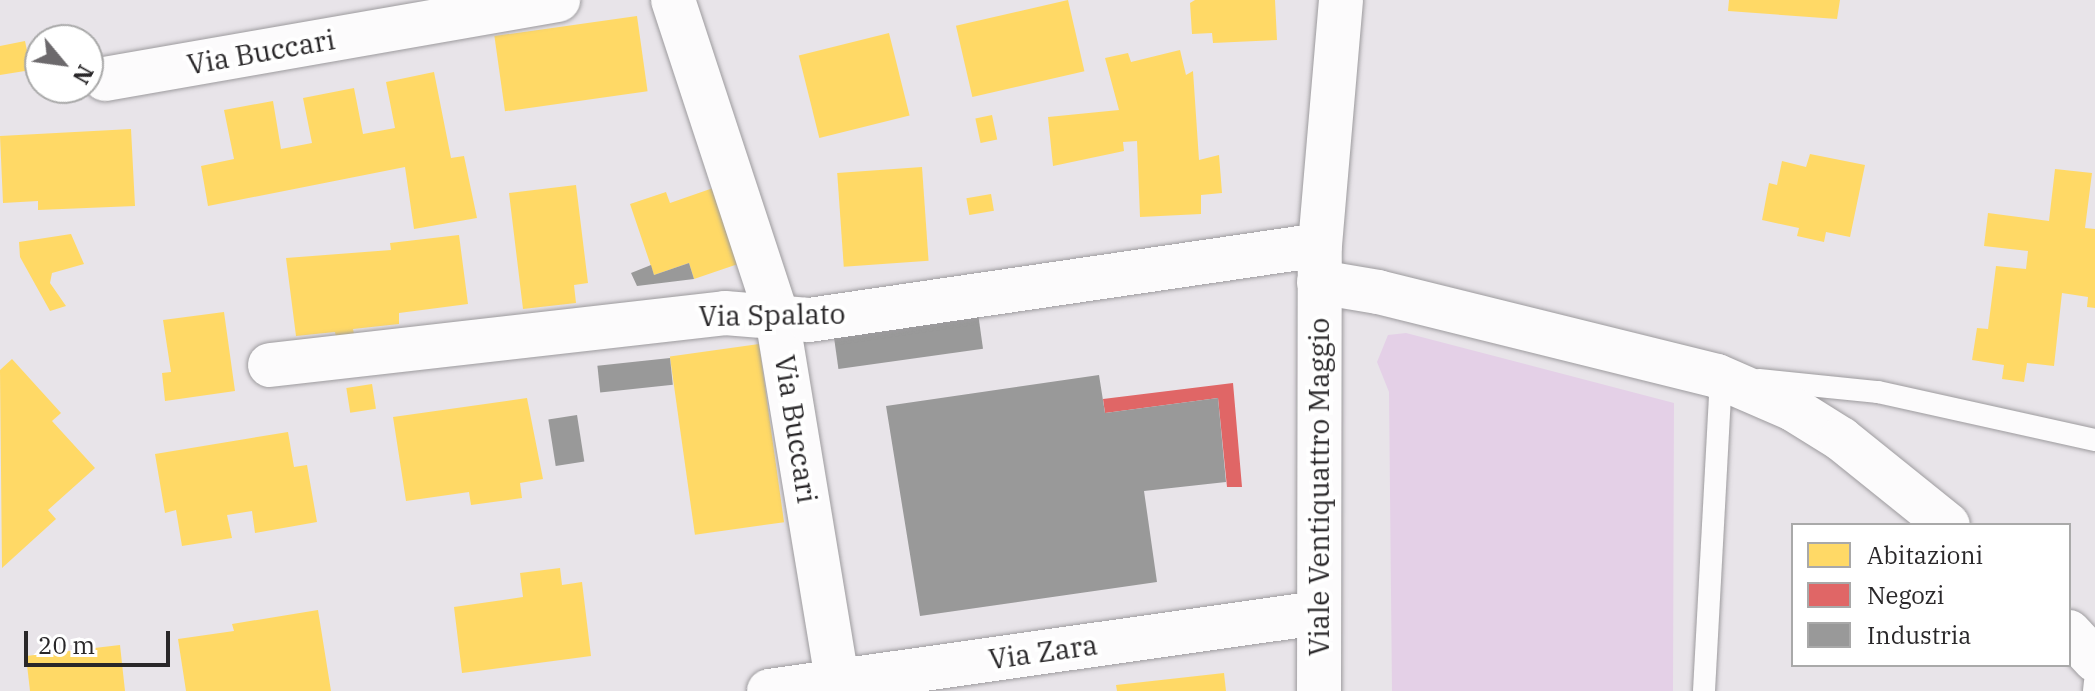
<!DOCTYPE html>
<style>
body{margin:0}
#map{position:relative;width:2095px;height:691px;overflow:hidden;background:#e8e4e9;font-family:"IBM Plex Serif",serif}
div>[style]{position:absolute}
.green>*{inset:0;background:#e4d0e7}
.homes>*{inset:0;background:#ffd966;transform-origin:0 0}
.shops>*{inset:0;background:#e06666}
.industry>*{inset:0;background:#999;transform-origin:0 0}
.roads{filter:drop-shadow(0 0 2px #9d9b9e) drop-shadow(0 0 2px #9d9b9e)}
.service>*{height:22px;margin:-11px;padding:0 11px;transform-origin:11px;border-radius:11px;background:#fcfbfc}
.minor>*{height:44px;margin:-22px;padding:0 22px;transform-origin:22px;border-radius:22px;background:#fcfbfc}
.tertiary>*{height:44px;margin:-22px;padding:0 22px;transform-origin:22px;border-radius:22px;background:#fcfbfc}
span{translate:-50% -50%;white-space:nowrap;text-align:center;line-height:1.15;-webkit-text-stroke:8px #fff;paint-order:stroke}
.street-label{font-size:28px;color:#292729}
.legend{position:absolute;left:1791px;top:523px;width:280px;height:144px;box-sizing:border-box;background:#fff;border:2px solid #a9a9a9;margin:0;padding:10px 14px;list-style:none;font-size:24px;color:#292729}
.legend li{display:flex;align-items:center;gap:16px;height:40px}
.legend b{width:40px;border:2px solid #a9a9a9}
.north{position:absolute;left:24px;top:24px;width:80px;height:80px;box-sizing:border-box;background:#fff;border:2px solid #a9a9a9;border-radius:50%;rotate:119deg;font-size:22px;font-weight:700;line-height:32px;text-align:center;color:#292729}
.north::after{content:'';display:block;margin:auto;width:28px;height:36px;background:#6c696c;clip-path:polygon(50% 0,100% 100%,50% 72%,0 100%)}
.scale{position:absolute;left:24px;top:631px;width:146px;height:36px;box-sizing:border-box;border:4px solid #292729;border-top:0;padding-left:10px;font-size:24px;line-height:28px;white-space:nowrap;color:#292729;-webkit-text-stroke:6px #fff;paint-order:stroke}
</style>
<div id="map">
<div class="green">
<i style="clip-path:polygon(1406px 333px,1674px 403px,1673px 691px,1392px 691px,1389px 392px,1377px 362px,1388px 335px)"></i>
</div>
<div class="homes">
<i style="left:1068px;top:0;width:73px;height:115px;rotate:77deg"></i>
<i style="clip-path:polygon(1195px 0,1275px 0,1277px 40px,1213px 43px,1212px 33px,1192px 34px,1190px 3px)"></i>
<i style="clip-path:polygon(1729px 0,1840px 0,1837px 19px,1728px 11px)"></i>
<i style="left:637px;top:16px;width:76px;height:144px;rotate:82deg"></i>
<i style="left:889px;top:33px;width:85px;height:93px;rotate:76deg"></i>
<i style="clip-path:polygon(25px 41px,31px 70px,0 75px,0 46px)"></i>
<i style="clip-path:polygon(1180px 50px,1186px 75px,1193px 71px,1199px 160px,1219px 155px,1222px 193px,1201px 195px,1201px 214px,1140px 217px,1137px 141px,1123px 142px,1124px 151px,1053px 166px,1048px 117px,1119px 110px,1105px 58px,1128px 53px,1131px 62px)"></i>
<i style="clip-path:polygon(434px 72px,451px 158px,464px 156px,477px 218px,414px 229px,405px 167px,208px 206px,201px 166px,234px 159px,224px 110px,273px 101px,281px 149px,312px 143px,303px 98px,354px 88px,363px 134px,395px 128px,386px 82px)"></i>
<i style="left:992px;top:115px;width:25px;height:17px;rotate:78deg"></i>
<i style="clip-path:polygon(131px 129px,135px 206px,38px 210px,38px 201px,3px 203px,0 136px)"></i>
<i style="clip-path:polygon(1810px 154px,1865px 165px,1850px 237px,1826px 232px,1824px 242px,1797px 236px,1799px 228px,1762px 220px,1769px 183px,1777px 185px,1782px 161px,1806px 167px)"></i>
<i style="left:922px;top:167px;width:94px;height:85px;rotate:86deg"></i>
<i style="clip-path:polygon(2055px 169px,2092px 173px,2085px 228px,2095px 229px,2095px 308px,2087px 307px,2088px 297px,2062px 293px,2054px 366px,2027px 363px,2024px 382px,2002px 379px,2004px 365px,1972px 360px,1977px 328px,1988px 329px,1996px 266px,2026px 269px,2028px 251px,1984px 246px,1988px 213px,2049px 221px)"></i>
<i style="clip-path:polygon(576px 185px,588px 283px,574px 285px,576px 303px,523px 309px,509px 193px)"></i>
<i style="clip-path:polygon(716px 187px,741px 263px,694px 279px,689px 263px,654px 275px,630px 204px,666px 192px,670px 203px)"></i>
<i style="left:991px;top:194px;width:17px;height:25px;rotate:80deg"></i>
<i style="clip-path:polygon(71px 234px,84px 264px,52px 273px,50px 283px,66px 306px,50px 311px,20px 257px,19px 242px)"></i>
<i style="clip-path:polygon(459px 235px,468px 304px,399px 313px,399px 324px,353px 329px,355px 339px,337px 342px,335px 332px,296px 336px,286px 258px,391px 250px,390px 243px)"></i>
<i style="clip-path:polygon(224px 312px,235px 391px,165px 401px,162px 373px,171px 372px,163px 320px)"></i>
<i style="left:759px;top:344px;width:180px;height:90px;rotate:82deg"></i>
<i style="clip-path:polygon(12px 359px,61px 413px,52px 421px,95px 468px,48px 510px,56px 519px,2px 568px,0 370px)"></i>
<i style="left:372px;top:384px;width:25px;height:26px;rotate:81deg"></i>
<i style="clip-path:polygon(527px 398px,543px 479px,520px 483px,522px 498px,471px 505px,469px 492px,406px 501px,393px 417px)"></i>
<i style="clip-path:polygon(288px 432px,294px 467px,307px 465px,317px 522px,255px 533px,252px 511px,227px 515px,232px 538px,182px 546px,176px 510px,165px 513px,155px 454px)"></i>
<i style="clip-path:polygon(560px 568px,562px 585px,582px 582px,591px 656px,462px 673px,454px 607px,523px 597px,520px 573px)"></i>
<i style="clip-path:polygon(318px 610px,331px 691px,186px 691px,178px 639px,234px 631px,232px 624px)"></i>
<i style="clip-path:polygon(120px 645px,125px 691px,30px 691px,26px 656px)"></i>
<i style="clip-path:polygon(1224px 673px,1226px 691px,1117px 691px,1116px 685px)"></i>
</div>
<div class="shops">
<i style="clip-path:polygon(1233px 383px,1242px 487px,1227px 487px,1218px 398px,1105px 413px,1103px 399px)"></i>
</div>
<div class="industry">
<i style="clip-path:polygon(689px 263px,694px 279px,637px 286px,631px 273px,651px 265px,654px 275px)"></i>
<i style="left:978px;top:313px;width:36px;height:146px;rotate:82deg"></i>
<i style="left:670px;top:358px;width:27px;height:73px;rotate:84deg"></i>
<i style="clip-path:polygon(1099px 375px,1105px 413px,1218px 398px,1226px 482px,1144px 491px,1157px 582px,920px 616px,886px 406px)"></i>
<i style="left:577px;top:415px;width:47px;height:29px;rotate:81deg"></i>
</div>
<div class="roads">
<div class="service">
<i style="left:1759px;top:380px;width:120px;rotate:5.8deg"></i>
<i style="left:1878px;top:392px;width:222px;rotate:12.5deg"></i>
<i style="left:1704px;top:691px;width:315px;rotate:-86.9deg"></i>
<i style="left:2094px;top:691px;width:9px;rotate:-84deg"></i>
</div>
<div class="minor">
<i style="left:673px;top:0;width:334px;rotate:71.8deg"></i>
<i style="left:777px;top:317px;width:369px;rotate:80.6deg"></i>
<i style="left:105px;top:79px;width:460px;rotate:-9.9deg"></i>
<i style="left:1319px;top:282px;width:60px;rotate:9.6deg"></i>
<i style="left:1378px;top:292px;width:349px;rotate:13.9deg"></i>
<i style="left:1717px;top:376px;width:83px;rotate:23.5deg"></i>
<i style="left:1793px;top:409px;width:57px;rotate:32deg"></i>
<i style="left:1841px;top:439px;width:137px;rotate:38.8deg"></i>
<i style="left:270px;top:365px;width:458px;rotate:-6.5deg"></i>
<i style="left:725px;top:313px;width:84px;rotate:4.8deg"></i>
<i style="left:809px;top:320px;width:516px;rotate:-8.35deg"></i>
<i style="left:2069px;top:632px;width:38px;rotate:47deg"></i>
<i style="left:769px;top:691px;width:555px;rotate:-8.09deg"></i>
</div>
<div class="tertiary">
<i style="left:1319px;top:691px;width:446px;rotate:-89.9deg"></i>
<i style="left:1320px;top:245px;width:246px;rotate:-85.1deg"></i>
</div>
</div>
<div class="street-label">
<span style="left:261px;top:52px;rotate:-10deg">Via Buccari</span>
<span style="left:772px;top:315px;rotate:-1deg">Via Spalato</span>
<span style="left:796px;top:429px;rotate:81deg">Via Buccari</span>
<span style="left:1319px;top:487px;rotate:-90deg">Viale Ventiquattro Maggio</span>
<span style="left:1043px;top:652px;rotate:-8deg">Via Zara</span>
</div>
<ul class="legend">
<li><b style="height:22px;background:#ffd966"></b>Abitazioni</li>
<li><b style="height:22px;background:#e06666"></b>Negozi</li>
<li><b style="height:22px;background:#999"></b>Industria</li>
</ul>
<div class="north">N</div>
<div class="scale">20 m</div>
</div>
